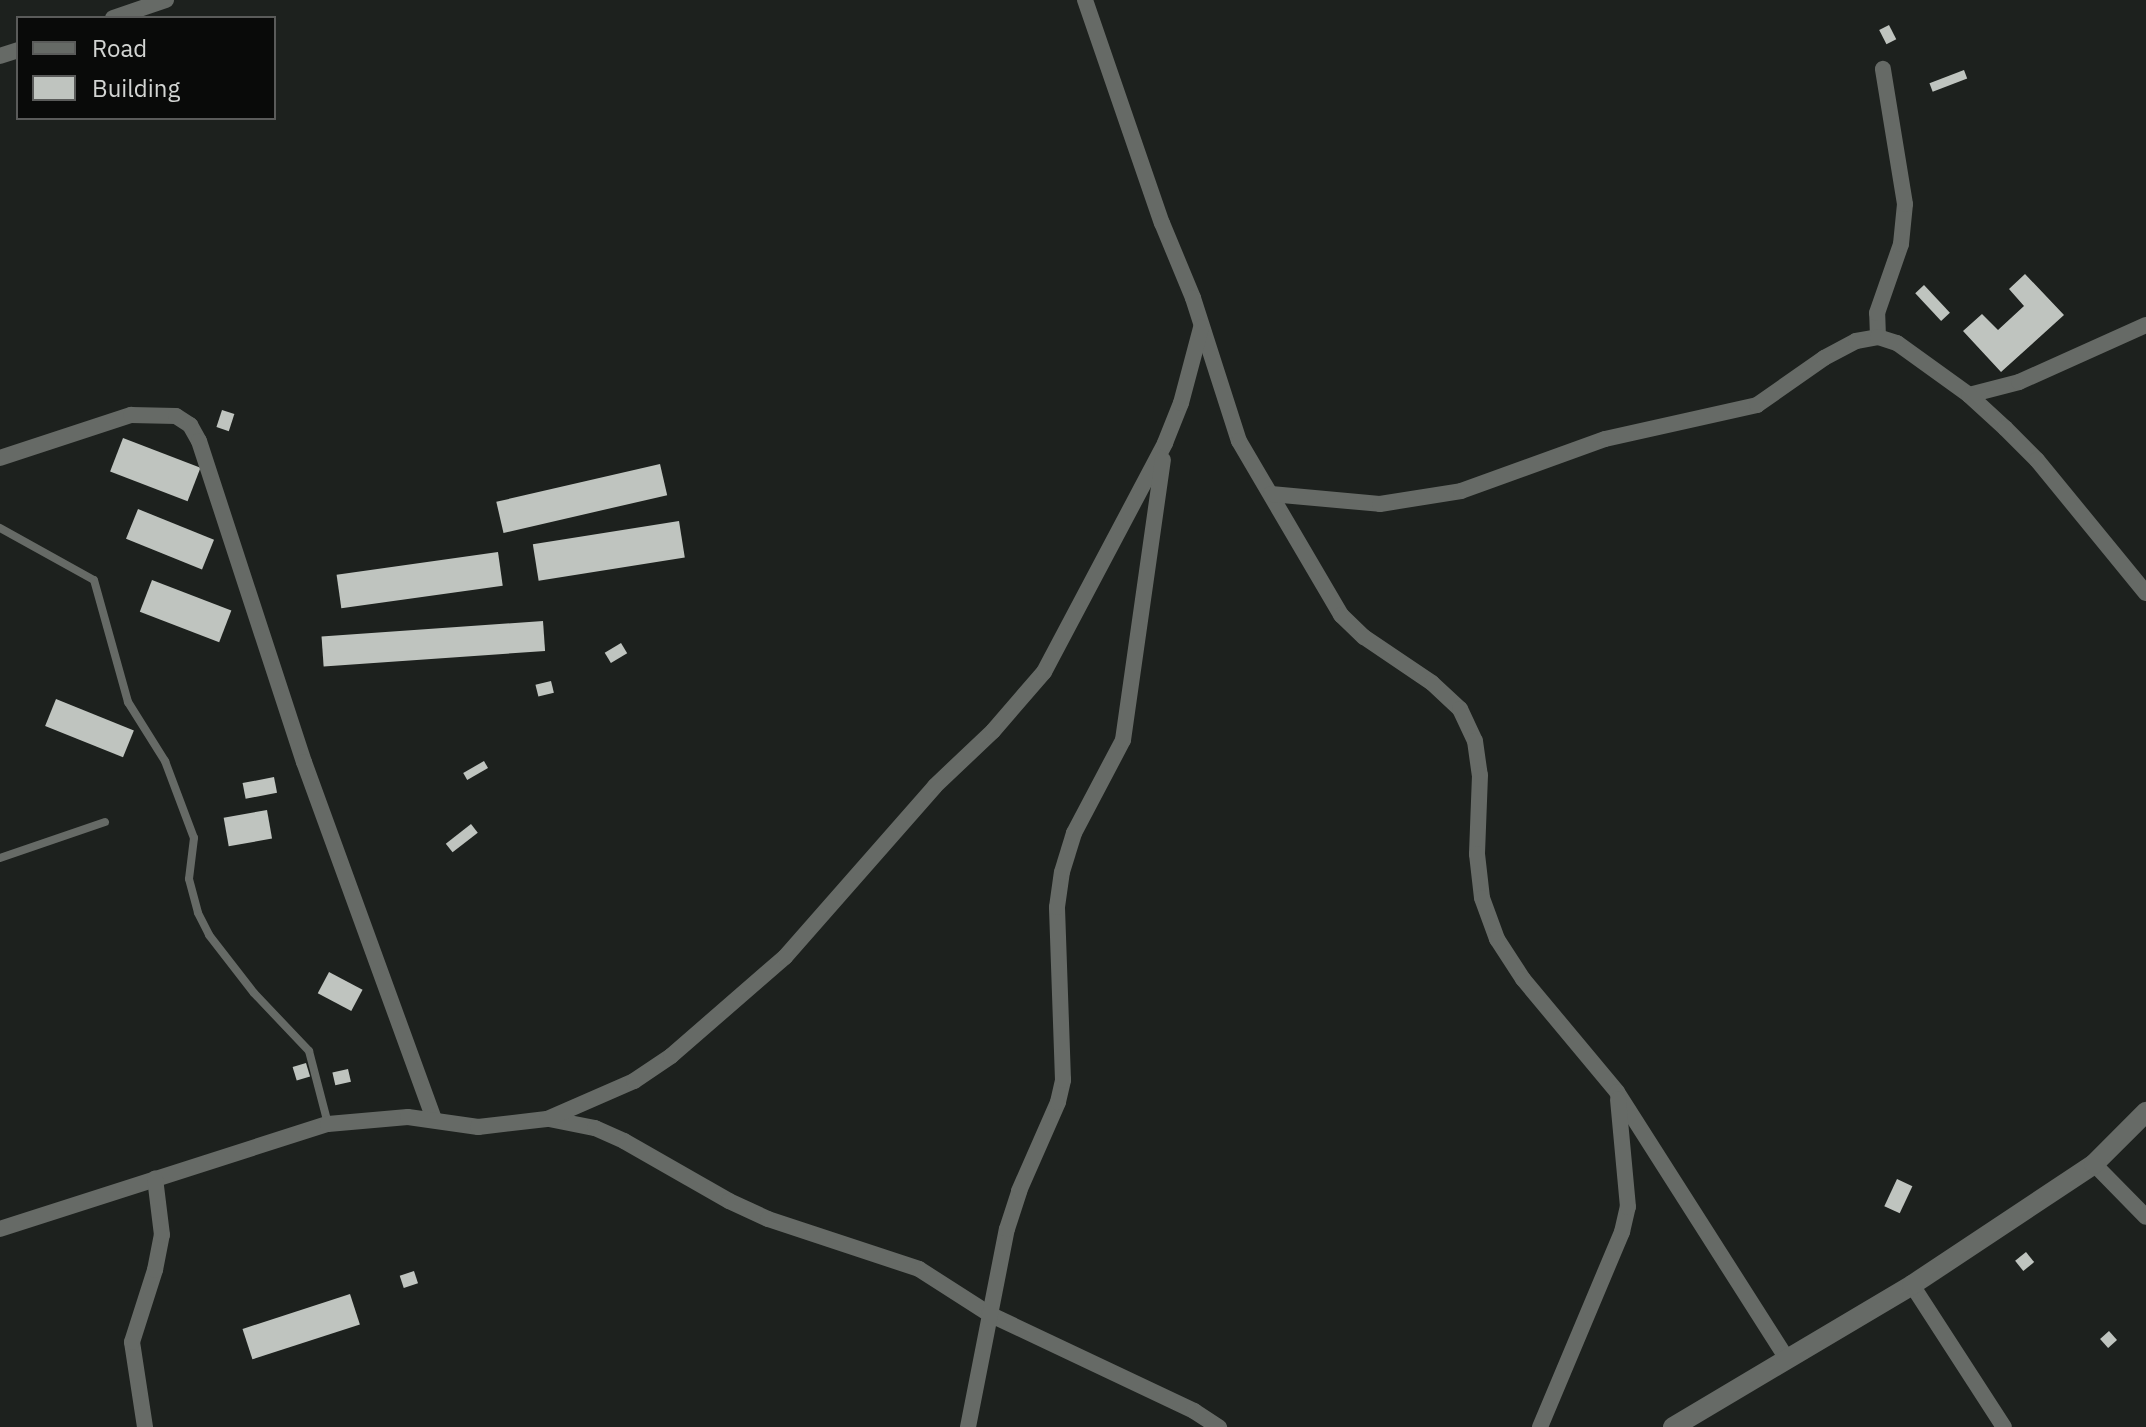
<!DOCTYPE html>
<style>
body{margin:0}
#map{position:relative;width:2146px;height:1427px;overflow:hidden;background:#1d211e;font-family:"IBM Plex Sans",sans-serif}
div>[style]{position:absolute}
.building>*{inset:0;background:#bfc4bf;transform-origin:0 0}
.service>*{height:8px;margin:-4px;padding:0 4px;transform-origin:4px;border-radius:4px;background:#666a66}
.minor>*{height:16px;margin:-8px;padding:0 8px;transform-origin:8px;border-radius:8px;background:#666a66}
.tertiary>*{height:20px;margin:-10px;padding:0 10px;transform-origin:10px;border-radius:10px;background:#666a66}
span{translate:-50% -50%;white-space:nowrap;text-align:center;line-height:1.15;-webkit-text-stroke:8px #090a09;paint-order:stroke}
.legend{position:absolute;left:16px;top:16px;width:260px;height:104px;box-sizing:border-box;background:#090a09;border:2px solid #5a5b5a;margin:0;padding:10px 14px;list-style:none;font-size:24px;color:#d3d5d3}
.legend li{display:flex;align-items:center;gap:16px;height:40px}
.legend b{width:40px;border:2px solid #5a5b5a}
</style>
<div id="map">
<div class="building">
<i style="left:1889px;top:25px;width:16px;height:11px;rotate:63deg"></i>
<i style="left:1964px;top:70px;width:9px;height:37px;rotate:69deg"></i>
<i style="clip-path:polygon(2025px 274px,2064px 315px,2001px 372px,1963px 331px,1982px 314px,1998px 330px,2024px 306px,2009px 289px)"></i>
<i style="left:1924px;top:285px;width:38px;height:12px;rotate:47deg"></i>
<i style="left:222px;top:410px;width:13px;height:18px;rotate:18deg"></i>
<i style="left:123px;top:438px;width:83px;height:36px;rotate:21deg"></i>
<i style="left:660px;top:464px;width:32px;height:168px;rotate:77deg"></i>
<i style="left:138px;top:509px;width:82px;height:32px;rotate:22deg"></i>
<i style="left:679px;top:521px;width:37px;height:148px;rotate:81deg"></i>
<i style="left:498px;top:552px;width:34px;height:163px;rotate:82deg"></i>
<i style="left:152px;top:580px;width:85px;height:34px;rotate:21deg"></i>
<i style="left:543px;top:621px;width:30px;height:222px;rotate:86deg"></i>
<i style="left:621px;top:643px;width:12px;height:19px;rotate:59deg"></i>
<i style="left:551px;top:681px;width:12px;height:16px;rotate:76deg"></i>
<i style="left:56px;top:699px;width:84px;height:29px;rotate:22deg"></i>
<i style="left:484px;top:761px;width:8px;height:24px;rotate:60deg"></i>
<i style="left:274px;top:777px;width:16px;height:32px;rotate:79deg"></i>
<i style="left:267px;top:810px;width:29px;height:44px;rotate:80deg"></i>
<i style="left:471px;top:824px;width:11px;height:32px;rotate:52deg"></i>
<i style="left:329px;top:972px;width:38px;height:24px;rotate:28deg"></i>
<i style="left:306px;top:1063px;width:14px;height:14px;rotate:73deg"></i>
<i style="left:348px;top:1069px;width:13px;height:16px;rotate:77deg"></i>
<i style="left:1897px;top:1179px;width:17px;height:30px;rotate:25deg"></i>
<i style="left:2026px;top:1252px;width:13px;height:14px;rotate:51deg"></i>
<i style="left:414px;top:1271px;width:13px;height:15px;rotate:72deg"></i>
<i style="left:350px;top:1294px;width:32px;height:113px;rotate:72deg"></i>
<i style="left:2109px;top:1331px;width:12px;height:12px;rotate:48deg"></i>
</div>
<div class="service">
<i style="left:0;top:528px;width:107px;rotate:29deg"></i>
<i style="left:94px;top:580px;width:127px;rotate:74.4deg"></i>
<i style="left:128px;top:702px;width:70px;rotate:57.9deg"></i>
<i style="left:165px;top:761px;width:82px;rotate:69.4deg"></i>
<i style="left:194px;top:838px;width:41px;rotate:97deg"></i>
<i style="left:189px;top:879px;width:35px;rotate:75deg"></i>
<i style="left:198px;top:913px;width:25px;rotate:63deg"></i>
<i style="left:209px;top:935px;width:73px;rotate:52.2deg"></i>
<i style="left:254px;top:993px;width:80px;rotate:46.5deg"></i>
<i style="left:309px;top:1051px;width:75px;rotate:75.4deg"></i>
<i style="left:0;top:858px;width:111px;rotate:-18.9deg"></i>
</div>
<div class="minor">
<i style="left:1085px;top:0;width:236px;rotate:71deg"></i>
<i style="left:1162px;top:223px;width:81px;rotate:67.5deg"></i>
<i style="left:1193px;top:298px;width:150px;rotate:72.2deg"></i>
<i style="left:1239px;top:441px;width:202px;rotate:59.6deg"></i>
<i style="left:1341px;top:615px;width:32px;rotate:44deg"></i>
<i style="left:1364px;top:637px;width:82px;rotate:34.1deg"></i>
<i style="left:1432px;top:683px;width:38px;rotate:43deg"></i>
<i style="left:1460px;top:709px;width:35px;rotate:65deg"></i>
<i style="left:1475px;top:741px;width:34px;rotate:82deg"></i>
<i style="left:1480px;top:775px;width:79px;rotate:92.2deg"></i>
<i style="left:1477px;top:854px;width:44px;rotate:83.5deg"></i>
<i style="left:1482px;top:898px;width:44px;rotate:69.9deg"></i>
<i style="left:1497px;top:939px;width:48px;rotate:57deg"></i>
<i style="left:1523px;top:979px;width:147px;rotate:50.2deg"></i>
<i style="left:1617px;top:1092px;width:318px;rotate:57.5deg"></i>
<i style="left:113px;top:18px;width:56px;rotate:-18.8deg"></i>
<i style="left:0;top:56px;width:19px;rotate:-18deg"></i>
<i style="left:1878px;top:337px;width:24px;rotate:-92deg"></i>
<i style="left:1877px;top:313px;width:73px;rotate:-70.8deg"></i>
<i style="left:1901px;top:244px;width:40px;rotate:-84.3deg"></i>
<i style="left:1905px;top:204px;width:137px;rotate:-99.3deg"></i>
<i style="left:1969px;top:395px;width:52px;rotate:-14.6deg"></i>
<i style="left:2019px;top:382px;width:139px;rotate:-24.2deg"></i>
<i style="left:0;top:458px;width:138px;rotate:-18.2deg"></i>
<i style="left:131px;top:415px;width:45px;rotate:1.3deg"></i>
<i style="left:176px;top:416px;width:17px;rotate:33deg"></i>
<i style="left:190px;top:425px;width:18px;rotate:61deg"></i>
<i style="left:199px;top:441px;width:338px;rotate:71.9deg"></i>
<i style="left:304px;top:762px;width:381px;rotate:70deg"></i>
<i style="left:1271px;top:494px;width:109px;rotate:5.2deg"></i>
<i style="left:1380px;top:504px;width:82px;rotate:-9.1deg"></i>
<i style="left:1461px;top:491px;width:153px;rotate:-19.9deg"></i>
<i style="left:1605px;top:439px;width:156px;rotate:-12.6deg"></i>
<i style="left:1757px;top:405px;width:82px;rotate:-35deg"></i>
<i style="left:1824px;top:358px;width:36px;rotate:-28deg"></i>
<i style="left:1856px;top:341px;width:22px;rotate:-10deg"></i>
<i style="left:1878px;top:337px;width:20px;rotate:18deg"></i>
<i style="left:1897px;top:343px;width:89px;rotate:35.8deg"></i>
<i style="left:1969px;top:395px;width:49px;rotate:42.5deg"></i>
<i style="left:2005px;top:428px;width:45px;rotate:45deg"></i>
<i style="left:2037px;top:460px;width:172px;rotate:50.7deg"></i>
<i style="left:549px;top:1119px;width:47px;rotate:11.1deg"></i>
<i style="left:595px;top:1128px;width:32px;rotate:24deg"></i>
<i style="left:624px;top:1141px;width:121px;rotate:29.7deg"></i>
<i style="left:729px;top:1201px;width:43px;rotate:24.8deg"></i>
<i style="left:768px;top:1219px;width:159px;rotate:18.3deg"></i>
<i style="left:919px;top:1269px;width:83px;rotate:32.7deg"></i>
<i style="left:989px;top:1314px;width:227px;rotate:25.3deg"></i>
<i style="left:1194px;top:1411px;width:30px;rotate:33deg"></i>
<i style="left:2094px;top:1164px;width:74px;rotate:45.5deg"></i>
<i style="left:0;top:1229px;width:344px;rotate:-17.8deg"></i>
<i style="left:328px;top:1124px;width:80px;rotate:-5deg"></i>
<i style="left:408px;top:1117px;width:71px;rotate:8.1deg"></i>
<i style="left:478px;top:1127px;width:69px;rotate:-6.6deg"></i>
<i style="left:547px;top:1119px;width:95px;rotate:-23.6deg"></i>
<i style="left:634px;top:1081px;width:45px;rotate:-34deg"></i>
<i style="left:671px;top:1056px;width:151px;rotate:-41deg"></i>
<i style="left:785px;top:957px;width:227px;rotate:-48.7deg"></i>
<i style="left:935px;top:786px;width:80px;rotate:-43.5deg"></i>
<i style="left:993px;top:731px;width:78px;rotate:-49.2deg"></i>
<i style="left:1044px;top:672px;width:259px;rotate:-62.1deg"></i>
<i style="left:1165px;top:443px;width:43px;rotate:-68.2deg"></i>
<i style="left:1181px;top:403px;width:78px;rotate:-75.1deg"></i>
<i style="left:1912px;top:1285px;width:169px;rotate:57.1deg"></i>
<i style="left:145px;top:1427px;width:86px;rotate:-98.7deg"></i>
<i style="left:132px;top:1342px;width:76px;rotate:-72.3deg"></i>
<i style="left:155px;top:1270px;width:36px;rotate:-79deg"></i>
<i style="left:162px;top:1235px;width:57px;rotate:-97deg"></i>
<i style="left:968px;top:1427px;width:202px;rotate:-78.9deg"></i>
<i style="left:1007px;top:1229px;width:40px;rotate:-72deg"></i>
<i style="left:1019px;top:1191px;width:97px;rotate:-66.3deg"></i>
<i style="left:1058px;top:1102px;width:23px;rotate:-77deg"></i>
<i style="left:1063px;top:1080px;width:173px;rotate:-92deg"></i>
<i style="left:1057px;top:907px;width:35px;rotate:-82deg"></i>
<i style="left:1062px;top:872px;width:41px;rotate:-72.9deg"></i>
<i style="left:1074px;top:833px;width:105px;rotate:-62.2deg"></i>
<i style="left:1123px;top:740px;width:283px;rotate:-81.9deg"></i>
<i style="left:1540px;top:1427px;width:212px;rotate:-67.2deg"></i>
<i style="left:1622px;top:1232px;width:26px;rotate:-77deg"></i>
<i style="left:1628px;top:1207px;width:108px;rotate:-95.3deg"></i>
</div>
<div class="tertiary">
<i style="left:1673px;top:1427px;width:278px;rotate:-30.7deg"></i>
<i style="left:1912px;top:1285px;width:219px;rotate:-33.6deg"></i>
<i style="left:2094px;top:1164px;width:74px;rotate:-45deg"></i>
</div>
<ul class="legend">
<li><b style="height:10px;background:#666a66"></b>Road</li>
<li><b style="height:22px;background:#bfc4bf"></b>Building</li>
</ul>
</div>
